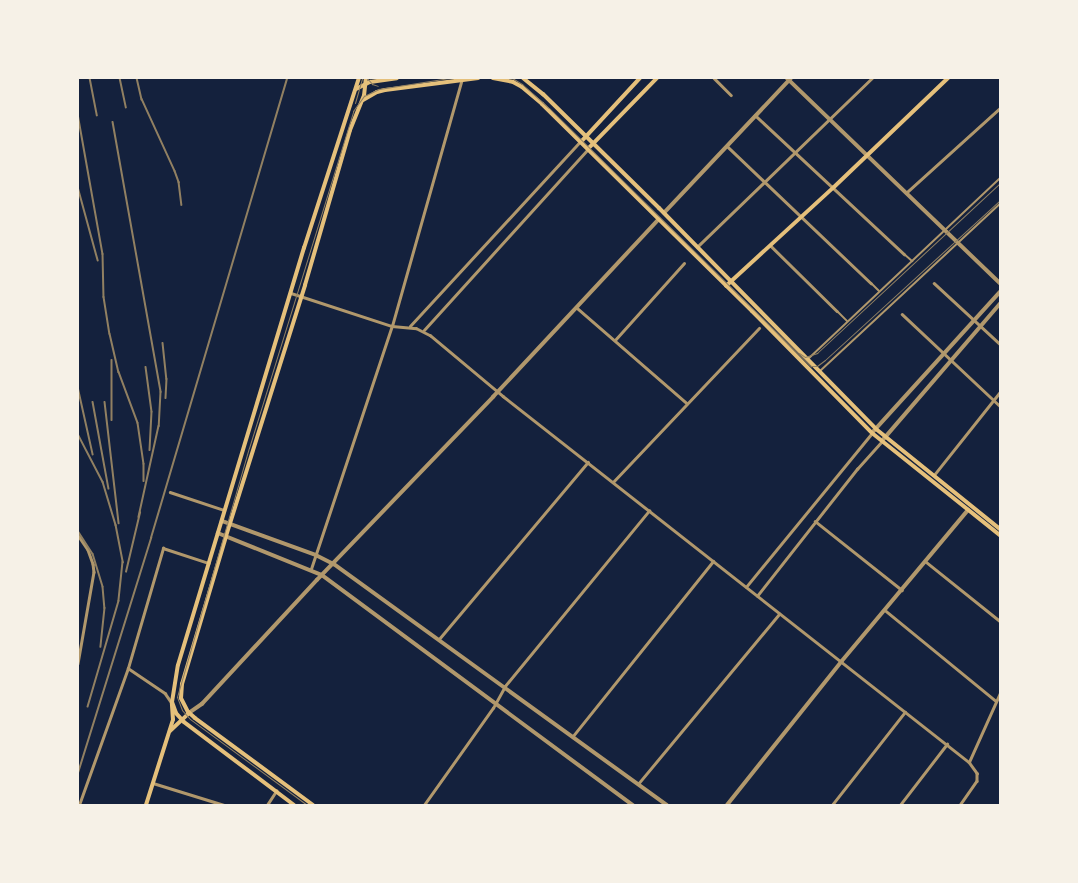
<!DOCTYPE html>
<style>
body{margin:0}
#map{position:relative;width:1078px;height:883px;overflow:hidden;background:#14213d;font-family:Merriweather,serif}
div>[style]{position:absolute}
.pedestrian>*{height:2px;margin:-1px;padding:0 1px;transform-origin:1px;border-radius:1px;background:#b1986c}
.minor>*{height:2.5px;margin:-1.25px;padding:0 1.25px;transform-origin:1.25px;border-radius:1.25px;background:#b1986c}
.tertiary>*{height:3.5px;margin:-1.75px;padding:0 1.75px;transform-origin:1.75px;border-radius:1.75px;background:#b1986c}
.secondary>*{height:3.5px;margin:-1.75px;padding:0 1.75px;transform-origin:1.75px;border-radius:1.75px;background:#e5c07b}
.primary>*{height:4px;margin:-2px;padding:0 2px;transform-origin:2px;border-radius:2px;background:#e5c07b}
.tram>*{height:1px;margin:-0.5px;padding:0 0.5px;transform-origin:0.5px;border-radius:0.5px;background:#918062}
.rail>*{height:1.5px;margin:-0.75px;padding:0 0.75px;transform-origin:0.75px;border-radius:0.75px;background:#918062}
span{translate:-50% -50%;white-space:nowrap;text-align:center;line-height:1.15;-webkit-text-stroke:4px #f6f1e7;paint-order:stroke}
.frame{position:absolute;inset:0;border:79px solid #f6f1e7;pointer-events:none}
</style>
<div id="map">
<div class="pedestrian">
<i style="left:904px;top:254px;width:11px;rotate:41deg"></i>
<i style="left:871px;top:283px;width:11px;rotate:45deg"></i>
<i style="left:837px;top:311px;width:14px;rotate:45deg"></i>
<i style="left:808px;top:359px;width:264px;rotate:-43.3deg"></i>
<i style="left:820px;top:371px;width:246px;rotate:-42.9deg"></i>
</div>
<div class="minor">
<i style="left:714px;top:78px;width:24px;rotate:45deg"></i>
<i style="left:755px;top:115px;width:204px;rotate:43deg"></i>
<i style="left:727px;top:146px;width:199px;rotate:43.6deg"></i>
<i style="left:906px;top:193px;width:127px;rotate:-42.1deg"></i>
<i style="left:770px;top:245px;width:94px;rotate:44.6deg"></i>
<i style="left:697px;top:247px;width:243px;rotate:-44deg"></i>
<i style="left:934px;top:283px;width:90px;rotate:42.7deg"></i>
<i style="left:291px;top:293px;width:106px;rotate:18.1deg"></i>
<i style="left:392px;top:326px;width:24px;rotate:5deg"></i>
<i style="left:416px;top:328px;width:16px;rotate:27deg"></i>
<i style="left:430px;top:335px;width:95px;rotate:39.9deg"></i>
<i style="left:503px;top:396px;width:593px;rotate:38.15deg"></i>
<i style="left:969px;top:762px;width:14px;rotate:54deg"></i>
<i style="left:977px;top:773px;width:8px;rotate:90deg"></i>
<i style="left:977px;top:781px;width:29px;rotate:125deg"></i>
<i style="left:576px;top:307px;width:147px;rotate:40.9deg"></i>
<i style="left:902px;top:314px;width:134px;rotate:43.2deg"></i>
<i style="left:410px;top:326px;width:251px;rotate:-47.3deg"></i>
<i style="left:424px;top:330px;width:244px;rotate:-47.8deg"></i>
<i style="left:615px;top:340px;width:103px;rotate:-48.1deg"></i>
<i style="left:934px;top:475px;width:106px;rotate:-51.5deg"></i>
<i style="left:613px;top:482px;width:212px;rotate:-46.5deg"></i>
<i style="left:170px;top:492px;width:57px;rotate:18.4deg"></i>
<i style="left:815px;top:521px;width:111px;rotate:38.4deg"></i>
<i style="left:78px;top:535px;width:18px;rotate:56deg"></i>
<i style="left:88px;top:550px;width:15px;rotate:70deg"></i>
<i style="left:93px;top:564px;width:8px;rotate:83deg"></i>
<i style="left:94px;top:572px;width:93px;rotate:99.9deg"></i>
<i style="left:925px;top:561px;width:96px;rotate:38.7deg"></i>
<i style="left:311px;top:569px;width:256px;rotate:-71.6deg"></i>
<i style="left:392px;top:326px;width:258px;rotate:-74.2deg"></i>
<i style="left:746px;top:587px;width:199px;rotate:-50.7deg"></i>
<i style="left:757px;top:596px;width:162px;rotate:-51.8deg"></i>
<i style="left:857px;top:469px;width:38px;rotate:-48deg"></i>
<i style="left:886px;top:611px;width:142px;rotate:39.3deg"></i>
<i style="left:439px;top:639px;width:231px;rotate:-49.9deg"></i>
<i style="left:128px;top:668px;width:45px;rotate:34deg"></i>
<i style="left:165px;top:693px;width:11px;rotate:56deg"></i>
<i style="left:573px;top:736px;width:224px;rotate:-51.3deg"></i>
<i style="left:969px;top:762px;width:76px;rotate:-65.8deg"></i>
<i style="left:153px;top:783px;width:74px;rotate:17.2deg"></i>
<i style="left:638px;top:784px;width:221px;rotate:-50.3deg"></i>
<i style="left:79px;top:805px;width:145px;rotate:-70.3deg"></i>
<i style="left:128px;top:668px;width:125px;rotate:-73.7deg"></i>
<i style="left:163px;top:548px;width:48px;rotate:18.1deg"></i>
<i style="left:267px;top:805px;width:17px;rotate:-57deg"></i>
<i style="left:424px;top:805px;width:119px;rotate:-54.6deg"></i>
<i style="left:493px;top:708px;width:25px;rotate:-61deg"></i>
<i style="left:505px;top:686px;width:227px;rotate:-50.6deg"></i>
<i style="left:832px;top:805px;width:118px;rotate:-51.9deg"></i>
<i style="left:900px;top:805px;width:77px;rotate:-52.4deg"></i>
</div>
<div class="tertiary">
<i style="left:787px;top:78px;width:296px;rotate:43.9deg"></i>
<i style="left:664px;top:213px;width:185px;rotate:-46.7deg"></i>
<i style="left:872px;top:433px;width:190px;rotate:-47.8deg"></i>
<i style="left:882px;top:441px;width:181px;rotate:-49.3deg"></i>
<i style="left:222px;top:521px;width:100px;rotate:19.9deg"></i>
<i style="left:316px;top:555px;width:20px;rotate:27deg"></i>
<i style="left:334px;top:564px;width:411px;rotate:35.9deg"></i>
<i style="left:218px;top:533px;width:112px;rotate:22deg"></i>
<i style="left:322px;top:575px;width:387px;rotate:36.5deg"></i>
<i style="left:189px;top:713px;width:16px;rotate:-35deg"></i>
<i style="left:202px;top:704px;width:169px;rotate:-47.2deg"></i>
<i style="left:317px;top:580px;width:254px;rotate:-46.1deg"></i>
<i style="left:493px;top:397px;width:243px;rotate:-47deg"></i>
<i style="left:727px;top:805px;width:183px;rotate:-51.4deg"></i>
<i style="left:841px;top:662px;width:198px;rotate:-50.1deg"></i>
</div>
<div class="secondary">
<i style="left:581px;top:142px;width:87px;rotate:-47.3deg"></i>
<i style="left:588px;top:149px;width:99px;rotate:-45.8deg"></i>
<i style="left:726px;top:286px;width:145px;rotate:-42.5deg"></i>
<i style="left:833px;top:188px;width:159px;rotate:-43.7deg"></i>
<i style="left:170px;top:731px;width:26px;rotate:-43deg"></i>
<i style="left:146px;top:805px;width:89px;rotate:-72.4deg"></i>
<i style="left:173px;top:720px;width:16px;rotate:-94deg"></i>
</div>
<div class="primary">
<i style="left:493px;top:78px;width:20px;rotate:11deg"></i>
<i style="left:513px;top:82px;width:10px;rotate:29deg"></i>
<i style="left:522px;top:87px;width:26px;rotate:40deg"></i>
<i style="left:542px;top:104px;width:295px;rotate:44.6deg"></i>
<i style="left:752px;top:311px;width:171px;rotate:45.5deg"></i>
<i style="left:872px;top:433px;width:164px;rotate:38.6deg"></i>
<i style="left:523px;top:78px;width:26px;rotate:39deg"></i>
<i style="left:543px;top:94px;width:163px;rotate:44.5deg"></i>
<i style="left:659px;top:208px;width:310px;rotate:45.5deg"></i>
<i style="left:876px;top:429px;width:159px;rotate:38.9deg"></i>
<i style="left:356px;top:89px;width:16px;rotate:-27deg"></i>
<i style="left:370px;top:82px;width:27px;rotate:-8deg"></i>
<i style="left:363px;top:100px;width:16px;rotate:-30deg"></i>
<i style="left:377px;top:92px;width:8px;rotate:-14deg"></i>
<i style="left:385px;top:90px;width:94px;rotate:-7.4deg"></i>
<i style="left:294px;top:805px;width:138px;rotate:-143deg"></i>
<i style="left:184px;top:722px;width:12px;rotate:-132deg"></i>
<i style="left:176px;top:713px;width:12px;rotate:-110deg"></i>
<i style="left:172px;top:702px;width:37px;rotate:-81deg"></i>
<i style="left:178px;top:665px;width:436px;rotate:-73.2deg"></i>
<i style="left:304px;top:248px;width:179px;rotate:-72.1deg"></i>
<i style="left:313px;top:805px;width:147px;rotate:-143.6deg"></i>
<i style="left:195px;top:718px;width:9px;rotate:-139deg"></i>
<i style="left:188px;top:712px;width:16px;rotate:-117deg"></i>
<i style="left:181px;top:698px;width:14px;rotate:-86deg"></i>
<i style="left:182px;top:684px;width:154px;rotate:-73.4deg"></i>
<i style="left:226px;top:536px;width:263px;rotate:-72.5deg"></i>
<i style="left:305px;top:285px;width:161px;rotate:-73.8deg"></i>
<i style="left:350px;top:130px;width:37px;rotate:-68deg"></i>
<i style="left:364px;top:96px;width:18px;rotate:-84deg"></i>
</div>
<div class="tram">
<i style="left:367px;top:78px;width:8px;rotate:50deg"></i>
<i style="left:372px;top:84px;width:6px;rotate:18deg"></i>
<i style="left:512px;top:78px;width:12px;rotate:31deg"></i>
<i style="left:522px;top:84px;width:36px;rotate:42deg"></i>
<i style="left:549px;top:108px;width:368px;rotate:44.6deg"></i>
<i style="left:811px;top:366px;width:6px"></i>
<i style="left:817px;top:366px;width:10px;rotate:-37deg"></i>
<i style="left:825px;top:360px;width:237px;rotate:-42.4deg"></i>
<i style="left:355px;top:103px;width:26px;rotate:-74deg"></i>
<i style="left:799px;top:353px;width:7px;rotate:34deg"></i>
<i style="left:805px;top:357px;width:13px;rotate:-18deg"></i>
<i style="left:817px;top:353px;width:250px;rotate:-42.9deg"></i>
<i style="left:307px;top:805px;width:145px;rotate:-143.7deg"></i>
<i style="left:190px;top:719px;width:12px;rotate:-132deg"></i>
<i style="left:182px;top:710px;width:14px;rotate:-111deg"></i>
<i style="left:177px;top:697px;width:259px;rotate:-73.9deg"></i>
<i style="left:249px;top:448px;width:353px;rotate:-72.8deg"></i>
<i style="left:353px;top:111px;width:19px;rotate:-54deg"></i>
<i style="left:364px;top:96px;width:17px;rotate:-25deg"></i>
<i style="left:379px;top:89px;width:71px;rotate:-8.9deg"></i>
</div>
<div class="rail">
<i style="left:90px;top:78px;width:38px;rotate:79deg"></i>
<i style="left:120px;top:78px;width:30px;rotate:78deg"></i>
<i style="left:137px;top:78px;width:22px;rotate:77deg"></i>
<i style="left:142px;top:99px;width:79px;rotate:65.4deg"></i>
<i style="left:175px;top:171px;width:12px;rotate:70deg"></i>
<i style="left:179px;top:182px;width:23px;rotate:83deg"></i>
<i style="left:78px;top:114px;width:142px;rotate:79.9deg"></i>
<i style="left:103px;top:254px;width:43px;rotate:88.7deg"></i>
<i style="left:104px;top:297px;width:37px;rotate:81deg"></i>
<i style="left:110px;top:334px;width:39px;rotate:77deg"></i>
<i style="left:119px;top:372px;width:54px;rotate:69.6deg"></i>
<i style="left:138px;top:423px;width:41px;rotate:81.7deg"></i>
<i style="left:144px;top:464px;width:17px;rotate:90deg"></i>
<i style="left:113px;top:122px;width:274px;rotate:79.9deg"></i>
<i style="left:161px;top:392px;width:34px;rotate:93deg"></i>
<i style="left:159px;top:426px;width:93px;rotate:102.4deg"></i>
<i style="left:78px;top:187px;width:76px;rotate:74.7deg"></i>
<i style="left:163px;top:343px;width:36px;rotate:84deg"></i>
<i style="left:167px;top:379px;width:19px;rotate:93deg"></i>
<i style="left:112px;top:360px;width:60px;rotate:90deg"></i>
<i style="left:146px;top:367px;width:45px;rotate:82.4deg"></i>
<i style="left:152px;top:412px;width:38px;rotate:93deg"></i>
<i style="left:78px;top:387px;width:69px;rotate:77.4deg"></i>
<i style="left:93px;top:402px;width:88px;rotate:79.6deg"></i>
<i style="left:105px;top:402px;width:122px;rotate:83.4deg"></i>
<i style="left:78px;top:434px;width:54px;rotate:62.5deg"></i>
<i style="left:103px;top:482px;width:45px;rotate:73.2deg"></i>
<i style="left:116px;top:525px;width:38px;rotate:79deg"></i>
<i style="left:123px;top:562px;width:39px;rotate:96deg"></i>
<i style="left:119px;top:601px;width:110px;rotate:106.3deg"></i>
<i style="left:78px;top:531px;width:27px;rotate:57deg"></i>
<i style="left:93px;top:554px;width:34px;rotate:73deg"></i>
<i style="left:103px;top:587px;width:21px;rotate:85deg"></i>
<i style="left:105px;top:608px;width:39px;rotate:96deg"></i>
<i style="left:126px;top:572px;width:61px;rotate:-76.7deg"></i>
<i style="left:78px;top:773px;width:246px;rotate:-72.7deg"></i>
<i style="left:151px;top:538px;width:480px;rotate:-73.5deg"></i>
</div>
<div class="frame"></div>
</div>
